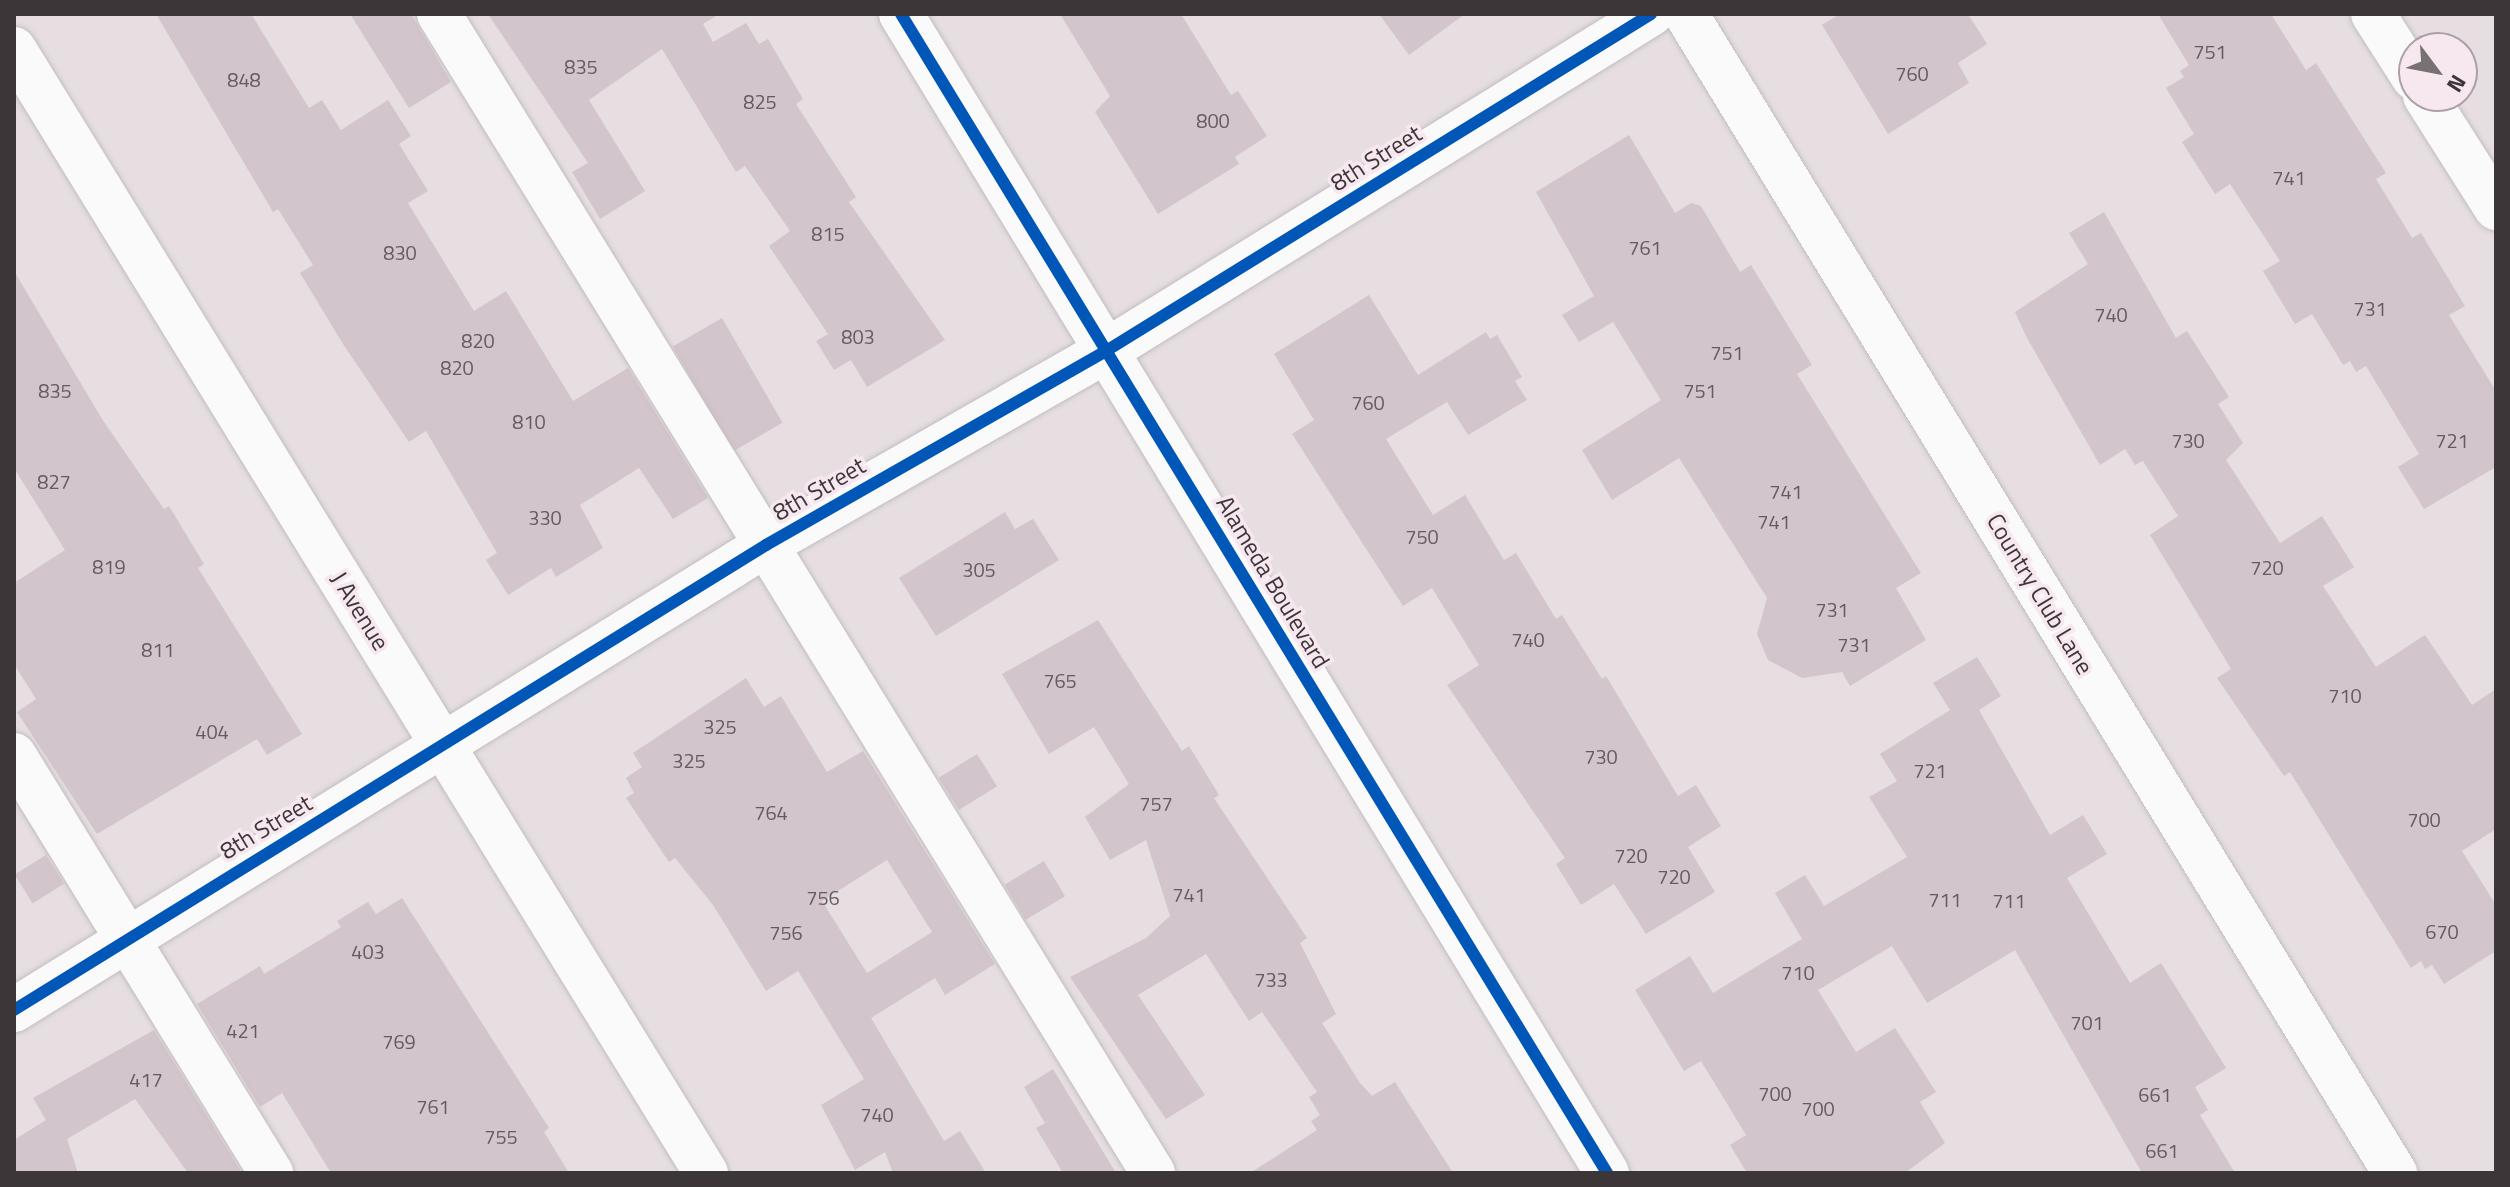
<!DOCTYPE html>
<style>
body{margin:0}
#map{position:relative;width:2510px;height:1187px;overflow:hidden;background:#e6dee1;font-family:"Titillium Web",sans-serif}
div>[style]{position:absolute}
.building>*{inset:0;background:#d3c5cc;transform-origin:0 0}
.roads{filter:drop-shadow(0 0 2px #c3bdbf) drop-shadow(0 0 2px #c3bdbf)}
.minor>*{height:44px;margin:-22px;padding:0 22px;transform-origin:22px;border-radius:22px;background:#fbfafa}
.major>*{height:44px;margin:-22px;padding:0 22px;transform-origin:22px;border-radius:22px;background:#fbfafa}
.cycleway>*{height:12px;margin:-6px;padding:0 6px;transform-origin:6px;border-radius:6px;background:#0057b8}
span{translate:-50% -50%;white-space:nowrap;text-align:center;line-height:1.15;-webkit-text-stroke:7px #f7e7ee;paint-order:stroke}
.number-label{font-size:20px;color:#645c60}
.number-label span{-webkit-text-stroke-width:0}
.street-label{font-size:24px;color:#3c3639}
.frame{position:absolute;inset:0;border:16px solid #3c3639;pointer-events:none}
.north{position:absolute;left:2398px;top:32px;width:80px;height:80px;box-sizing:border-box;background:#f7e7ee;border:2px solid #aca0a6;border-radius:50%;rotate:122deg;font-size:22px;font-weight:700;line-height:32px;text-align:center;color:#3c3639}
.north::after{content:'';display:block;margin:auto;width:28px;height:36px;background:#787174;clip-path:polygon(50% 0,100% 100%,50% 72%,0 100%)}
</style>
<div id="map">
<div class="building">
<i style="clip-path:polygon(156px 14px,251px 14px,309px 108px,322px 100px,341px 130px,388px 100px,411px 136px,399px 144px,428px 191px,408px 203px,474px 311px,506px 291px,573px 401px,628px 368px,708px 498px,673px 519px,639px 468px,580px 505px,603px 548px,556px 577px,551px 568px,508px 595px,486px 560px,497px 553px,426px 431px,409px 442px,343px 344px,300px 273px,313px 265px,278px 209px,273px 212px)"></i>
<i style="clip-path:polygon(350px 14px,411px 14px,451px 82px,409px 108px)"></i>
<i style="clip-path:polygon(488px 14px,719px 14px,703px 24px,713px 42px,746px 23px,759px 44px,768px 39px,803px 99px,796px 104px,856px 197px,849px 202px,945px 340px,867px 387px,851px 360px,834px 370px,816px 341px,828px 334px,769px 246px,790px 231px,745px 166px,736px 172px,662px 49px,589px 100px,645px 191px,600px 219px,572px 172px,588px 163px)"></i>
<i style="clip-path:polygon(1060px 14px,1181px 14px,1231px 95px,1238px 91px,1267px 136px,1235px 157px,1239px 164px,1158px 214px,1095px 112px,1110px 96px)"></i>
<i style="clip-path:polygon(1379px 14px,1465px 14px,1409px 55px)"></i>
<i style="clip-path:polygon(1840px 14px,1968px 14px,1987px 44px,1958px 63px,1969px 83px,1888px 134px,1822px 25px)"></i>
<i style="clip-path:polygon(2158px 14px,2271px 14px,2306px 70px,2316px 63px,2386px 173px,2376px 179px,2412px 238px,2421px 233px,2465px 306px,2449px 315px,2496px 391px,2496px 467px,2424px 509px,2398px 467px,2419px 454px,2366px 366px,2356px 372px,2350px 361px,2343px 365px,2312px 314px,2295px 324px,2263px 271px,2280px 261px,2230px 184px,2215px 194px,2182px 142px,2194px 134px,2166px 88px,2184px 77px,2180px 71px,2189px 65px)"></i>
<i style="clip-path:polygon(1629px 135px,1675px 213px,1691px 203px,1701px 206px,1740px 272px,1751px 265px,1812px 365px,1797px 374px,1921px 573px,1896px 588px,1926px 640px,1850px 686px,1842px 672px,1802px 678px,1768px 660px,1757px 634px,1767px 598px,1679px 458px,1612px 500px,1582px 450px,1661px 400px,1613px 322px,1579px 342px,1562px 315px,1594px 296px,1536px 192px)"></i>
<i style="clip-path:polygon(2104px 212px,2176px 338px,2187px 331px,2229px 397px,2218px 404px,2243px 443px,2226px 460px,2280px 543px,2322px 516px,2354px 567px,2323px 586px,2376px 667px,2425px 635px,2472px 705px,2496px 689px,2496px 829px,2462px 851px,2496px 905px,2496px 951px,2444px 984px,2432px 965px,2425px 969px,2421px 961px,2411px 968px,2290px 772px,2284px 776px,2217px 678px,2231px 669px,2150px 535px,2178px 516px,2143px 461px,2135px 465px,2125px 449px,2100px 465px,2027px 338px,2015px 312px,2088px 264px,2069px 233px)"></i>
<i style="clip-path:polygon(14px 271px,102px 419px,164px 509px,169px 506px,204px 564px,198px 568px,302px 734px,267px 755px,257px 739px,97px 834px,17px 712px,36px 699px,14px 664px,14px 583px,65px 550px,14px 468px)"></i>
<i style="clip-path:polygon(1369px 295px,1418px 375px,1486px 332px,1490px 339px,1497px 335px,1522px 377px,1515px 381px,1527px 400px,1468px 435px,1447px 402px,1386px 439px,1433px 515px,1465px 495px,1504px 560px,1516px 553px,1556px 619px,1562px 615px,1602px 679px,1606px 676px,1678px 796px,1696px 785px,1721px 826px,1688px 847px,1715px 892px,1646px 934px,1614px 884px,1581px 905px,1556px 864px,1565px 858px,1447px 685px,1479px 665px,1432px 588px,1403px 606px,1292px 434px,1314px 420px,1274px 354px)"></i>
<i style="left:722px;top:318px;width:121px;height:57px;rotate:60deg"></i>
<i style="clip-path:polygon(1005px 512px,1015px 529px,1033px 519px,1059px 560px,936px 636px,899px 578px)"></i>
<i style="clip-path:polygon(1098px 620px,1182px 751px,1189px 746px,1219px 795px,1214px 798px,1307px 938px,1300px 943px,1336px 1014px,1322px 1023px,1360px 1083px,1372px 1096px,1395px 1082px,1453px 1173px,1250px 1173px,1317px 1130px,1311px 1121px,1320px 1115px,1309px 1097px,1317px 1092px,1262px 1012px,1249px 1021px,1206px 954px,1138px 995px,1205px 1095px,1166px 1119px,1070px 977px,1146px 938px,1170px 916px,1146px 840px,1110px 860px,1085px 817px,1129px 784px,1094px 727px,1049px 754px,1002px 674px)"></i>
<i style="clip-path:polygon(1977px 657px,2001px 696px,1979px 710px,2050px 835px,2083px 815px,2107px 854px,2067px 878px,2130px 983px,2161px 963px,2226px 1068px,2195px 1087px,2208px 1110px,2200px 1115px,2235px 1173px,2142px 1173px,2015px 950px,1927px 1003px,1892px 946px,1818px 990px,1856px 1052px,1895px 1028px,1936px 1092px,1920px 1102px,1945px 1143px,1905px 1173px,1747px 1173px,1730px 1145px,1746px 1135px,1701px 1061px,1684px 1071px,1635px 990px,1690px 956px,1713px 993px,1802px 939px,1775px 893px,1805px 875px,1824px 906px,1907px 857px,1869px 797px,1897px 781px,1880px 754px,1950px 710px,1933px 683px)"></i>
<i style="clip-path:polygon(evenodd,746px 678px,764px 707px,781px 696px,827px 772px,863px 751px,995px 964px,945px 995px,935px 978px,871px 1018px,944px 1141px,960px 1131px,986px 1173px,893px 1173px,885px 1152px,855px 1170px,821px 1105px,864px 1079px,798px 971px,766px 991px,713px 905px,675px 858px,669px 862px,626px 798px,634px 793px,626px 778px,642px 767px,633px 753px,746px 678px,887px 860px,932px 932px,867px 973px,822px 901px,887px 860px)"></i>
<i style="left:977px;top:754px;width:38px;height:45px;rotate:58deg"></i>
<i style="left:46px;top:855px;width:34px;height:37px;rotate:58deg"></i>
<i style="left:1044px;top:861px;width:41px;height:46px;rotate:59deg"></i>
<i style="clip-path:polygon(402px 898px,549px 1128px,544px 1132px,569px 1173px,331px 1173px,282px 1093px,260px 1107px,197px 1004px,260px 966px,264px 974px,341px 927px,337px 921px,368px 902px,376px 914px)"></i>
<i style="clip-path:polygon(154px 1030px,242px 1173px,188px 1173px,135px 1099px,67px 1139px,78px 1173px,14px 1173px,14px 1140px,46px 1120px,33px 1098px)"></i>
<i style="clip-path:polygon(1053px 1069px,1116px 1173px,1063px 1173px,1036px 1128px,1045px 1123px,1024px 1087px)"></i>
</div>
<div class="roads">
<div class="minor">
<i style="left:439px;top:14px;width:1361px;rotate:58.36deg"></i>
<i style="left:1686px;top:14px;width:1359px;rotate:58.54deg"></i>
<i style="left:2373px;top:14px;width:76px;rotate:57.4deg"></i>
<i style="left:14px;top:49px;width:1320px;rotate:58.38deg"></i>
<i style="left:2425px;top:96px;width:133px;rotate:57.6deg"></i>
<i style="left:14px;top:755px;width:491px;rotate:58.4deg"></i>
<i style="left:14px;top:1010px;width:884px;rotate:-31.73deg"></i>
<i style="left:766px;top:545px;width:391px;rotate:-29.7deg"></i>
<i style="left:1106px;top:351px;width:641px;rotate:-31.73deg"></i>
</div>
<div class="major">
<i style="left:901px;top:14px;width:1357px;rotate:58.65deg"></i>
</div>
</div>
<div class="cycleway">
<i style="left:901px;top:14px;width:1357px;rotate:58.65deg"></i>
<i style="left:14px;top:1010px;width:884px;rotate:-31.73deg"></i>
<i style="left:766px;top:545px;width:391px;rotate:-29.7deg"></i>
<i style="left:1106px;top:351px;width:641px;rotate:-31.73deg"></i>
</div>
<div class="number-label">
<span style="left:2210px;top:51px">751</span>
<span style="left:581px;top:66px">835</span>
<span style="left:1912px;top:73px">760</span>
<span style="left:244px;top:79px">848</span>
<span style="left:760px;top:101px">825</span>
<span style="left:1213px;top:120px">800</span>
<span style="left:2289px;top:177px">741</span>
<span style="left:828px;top:233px">815</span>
<span style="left:1645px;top:247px">761</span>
<span style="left:400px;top:252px">830</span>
<span style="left:2370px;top:308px">731</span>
<span style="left:2111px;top:314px">740</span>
<span style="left:858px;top:336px">803</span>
<span style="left:478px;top:340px">820</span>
<span style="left:1727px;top:352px">751</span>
<span style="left:457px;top:367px">820</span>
<span style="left:55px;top:390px">835</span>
<span style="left:1700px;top:390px">751</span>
<span style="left:1368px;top:402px">760</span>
<span style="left:529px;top:421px">810</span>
<span style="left:2188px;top:440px">730</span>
<span style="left:2452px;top:440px">721</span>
<span style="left:54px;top:481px">827</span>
<span style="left:1786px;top:491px">741</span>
<span style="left:545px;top:517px">330</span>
<span style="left:1774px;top:521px">741</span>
<span style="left:1422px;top:536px">750</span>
<span style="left:109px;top:566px">819</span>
<span style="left:2267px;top:567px">720</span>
<span style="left:979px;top:569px">305</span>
<span style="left:1832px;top:609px">731</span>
<span style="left:1528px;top:639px">740</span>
<span style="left:1854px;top:644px">731</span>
<span style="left:158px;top:649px">811</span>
<span style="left:1060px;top:680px">765</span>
<span style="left:2345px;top:695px">710</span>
<span style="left:720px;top:726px">325</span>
<span style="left:212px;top:731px">404</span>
<span style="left:1601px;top:756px">730</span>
<span style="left:689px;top:760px">325</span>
<span style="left:1930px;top:770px">721</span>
<span style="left:1156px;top:803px">757</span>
<span style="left:771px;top:812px">764</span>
<span style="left:2424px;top:819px">700</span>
<span style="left:1631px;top:855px">720</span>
<span style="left:1674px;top:876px">720</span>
<span style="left:1189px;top:894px">741</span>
<span style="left:823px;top:897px">756</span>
<span style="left:1945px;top:899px">711</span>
<span style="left:2009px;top:900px">711</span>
<span style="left:2442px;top:931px">670</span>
<span style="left:786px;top:932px">756</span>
<span style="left:368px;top:951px">403</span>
<span style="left:1798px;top:972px">710</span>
<span style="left:1271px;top:979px">733</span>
<span style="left:2087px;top:1022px">701</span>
<span style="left:243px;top:1030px">421</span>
<span style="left:399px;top:1041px">769</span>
<span style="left:146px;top:1079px">417</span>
<span style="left:1775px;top:1093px">700</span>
<span style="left:2155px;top:1094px">661</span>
<span style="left:433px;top:1106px">761</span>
<span style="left:1818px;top:1108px">700</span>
<span style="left:877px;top:1114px">740</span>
<span style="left:501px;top:1136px">755</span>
<span style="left:2162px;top:1150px">661</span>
</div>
<div class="street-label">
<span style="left:1376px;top:158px;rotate:-32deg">8th Street</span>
<span style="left:819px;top:489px;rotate:-30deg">8th Street</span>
<span style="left:1273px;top:582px;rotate:59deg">Alameda Boulevard</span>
<span style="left:2040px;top:594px;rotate:59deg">Country Club Lane</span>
<span style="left:360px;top:611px;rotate:58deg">J Avenue</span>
<span style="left:266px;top:827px;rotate:-31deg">8th Street</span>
</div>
<div class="frame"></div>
<div class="north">N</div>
</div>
